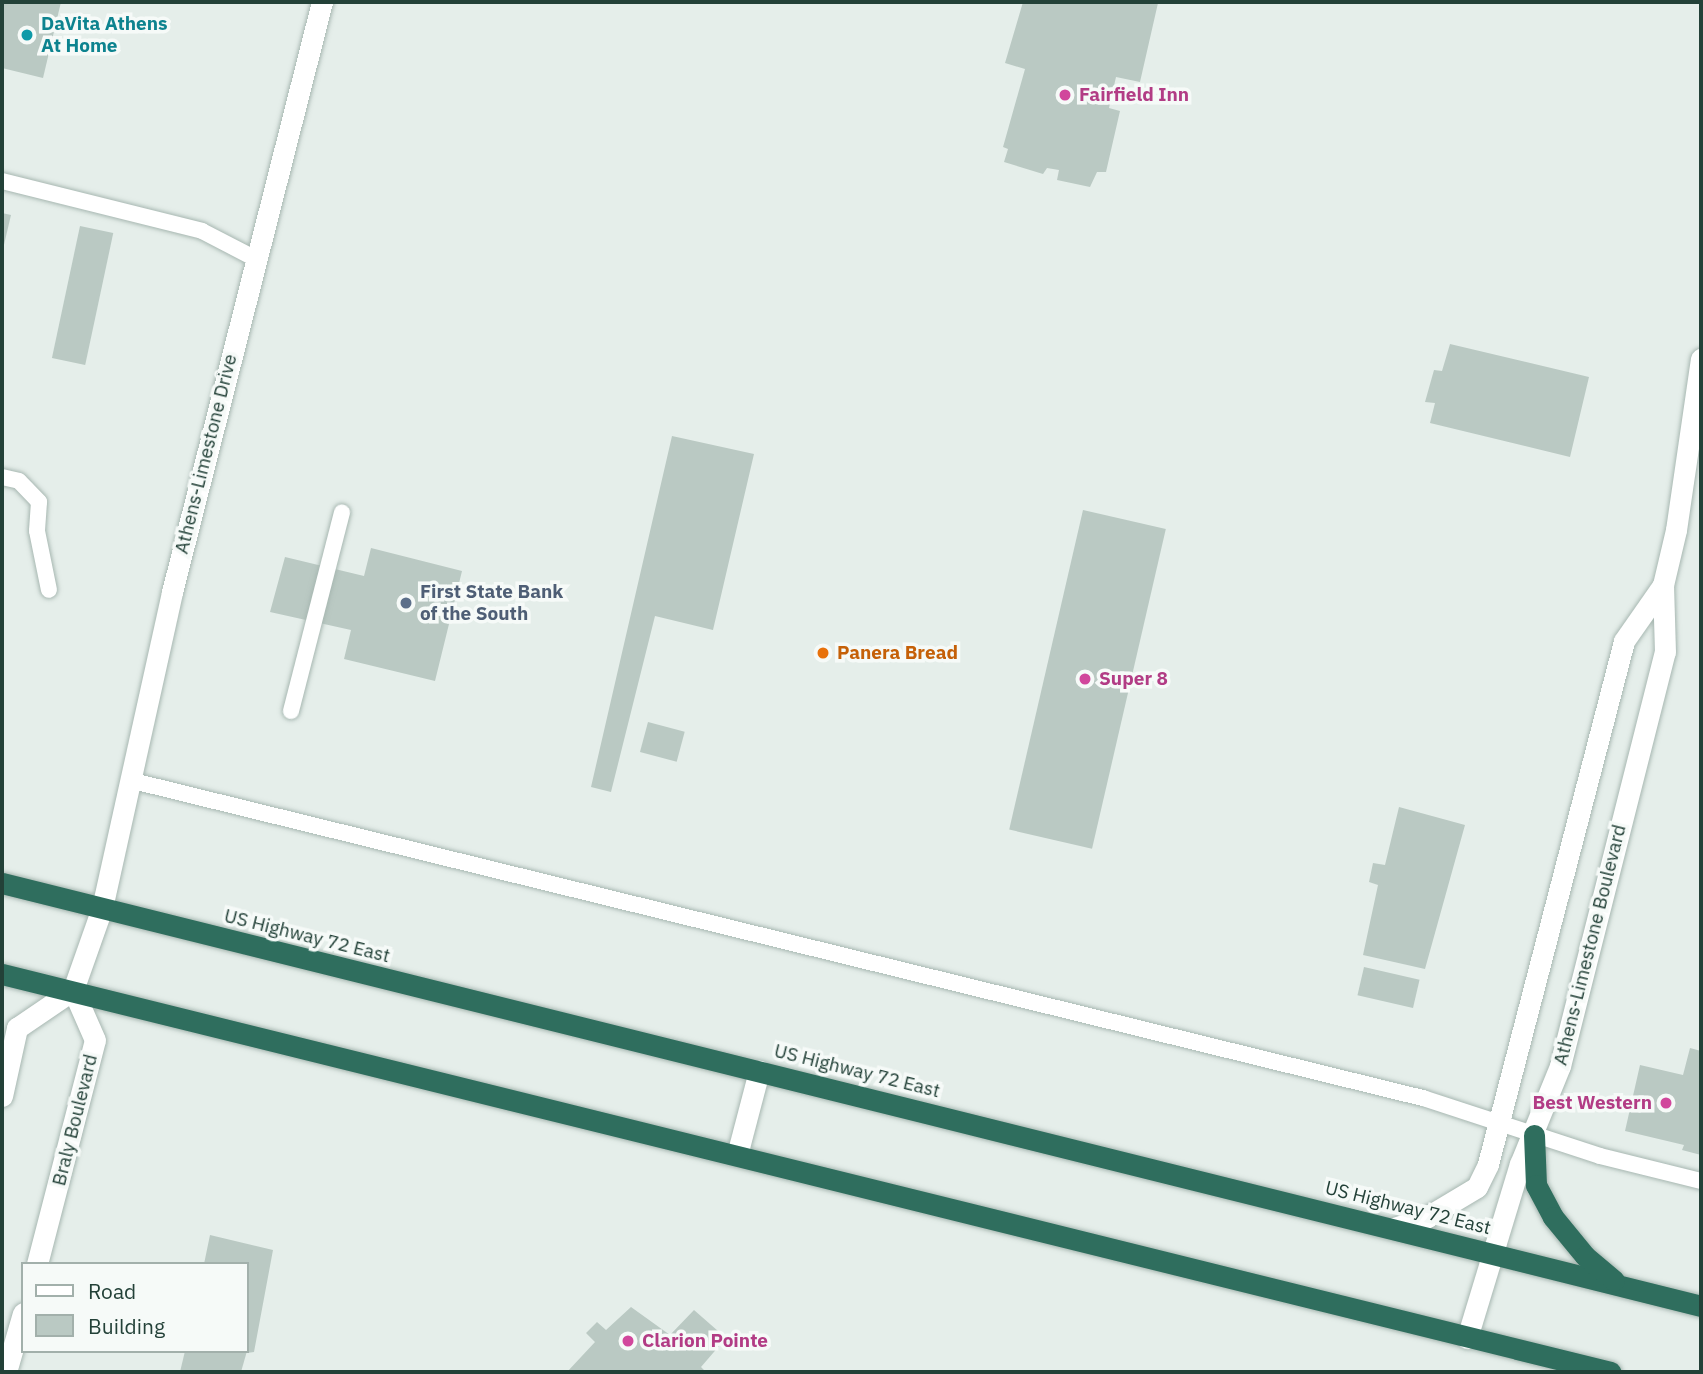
<!DOCTYPE html>
<style>
body{margin:0}
#map{position:relative;width:1703px;height:1374px;overflow:hidden;background:#e5eeea;font-family:"IBM Plex Sans",sans-serif}
div>[style]{position:absolute}
.building>*{inset:0;background:#bac9c3;transform-origin:0 0}
.roads{filter:drop-shadow(0 0 2px #a7b7b1) drop-shadow(0 0 2px #a7b7b1)}
.lane>*{height:16px;margin:-8px;padding:0 8px;transform-origin:8px;border-radius:8px;background:#fff}
.street>*{height:21px;margin:-10.5px;padding:0 10.5px;transform-origin:10.5px;border-radius:10.5px;background:#fff}
.highway>*{height:21px;margin:-10.5px;padding:0 10.5px;transform-origin:10.5px;border-radius:10.5px;background:#2f6e5e}
.dots>*{width:19px;height:19px;translate:-50% -50%;box-sizing:border-box;border:4px solid #f6faf8;border-radius:50%}
span{translate:-50% -50%;white-space:nowrap;text-align:center;line-height:1.15;-webkit-text-stroke:7px #f6faf8;paint-order:stroke}
.culture-label{font-size:19px;color:#0d838f;font-weight:700}
.left{translate:0 -50%;text-align:left}
.hotel-label{font-size:19px;color:#b23c85;font-weight:700}
.right{translate:-100% -50%;text-align:right}
.street-label{font-size:19px;color:#234138}
.service-label{font-size:19px;color:#4e5e75;font-weight:700}
.food-label{font-size:19px;color:#c56008;font-weight:700}
.frame{position:absolute;inset:0;border:4px solid #234138;pointer-events:none}
.legend{position:absolute;left:21px;top:1262px;width:228px;height:91px;box-sizing:border-box;background:#f6faf8;border:2px solid #a2b0ab;margin:0;padding:9px 12px;list-style:none;font-size:21px;color:#234138}
.legend li{display:flex;align-items:center;gap:14px;height:35px}
.legend b{width:35px;border:2px solid #a2b0ab}
</style>
<div id="map">
<div class="building">
<i style="clip-path:polygon(2px 2px,61px 2px,43px 78px,2px 68px)"></i>
<i style="clip-path:polygon(1023px 2px,1158px 3px,1140px 82px,1116px 77px,1109px 108px,1120px 111px,1106px 172px,1097px 172px,1090px 187px,1057px 180px,1059px 170px,1047px 168px,1043px 174px,1004px 162px,1008px 149px,1003px 147px,1025px 69px,1005px 63px)"></i>
<i style="clip-path:polygon(2px 213px,11px 215px,3px 249px,2px 249px)"></i>
<i style="left:80px;top:226px;width:34px;height:135px;rotate:12deg"></i>
<i style="clip-path:polygon(1450px 344px,1589px 377px,1570px 457px,1430px 423px,1435px 403px,1425px 402px,1434px 370px,1442px 371px)"></i>
<i style="clip-path:polygon(672px 436px,754px 454px,713px 630px,655px 616px,611px 792px,591px 787px)"></i>
<i style="left:1083px;top:510px;width:85px;height:328px;rotate:13deg"></i>
<i style="clip-path:polygon(371px 548px,462px 571px,435px 681px,344px 659px,351px 630px,270px 612px,285px 557px,364px 576px)"></i>
<i style="left:648px;top:722px;width:38px;height:31px;rotate:15deg"></i>
<i style="clip-path:polygon(1399px 807px,1465px 825px,1425px 969px,1363px 955px,1378px 885px,1369px 882px,1373px 863px,1385px 865px)"></i>
<i style="left:1364px;top:967px;width:57px;height:29px;rotate:13deg"></i>
<i style="clip-path:polygon(1690px 1048px,1701px 1051px,1701px 1155px,1682px 1150px,1684px 1145px,1625px 1131px,1640px 1065px,1683px 1075px)"></i>
<i style="clip-path:polygon(210px 1235px,273px 1250px,254px 1352px,247px 1353px,247px 1264px,204px 1264px)"></i>
<i style="clip-path:polygon(631px 1307px,670px 1335px,694px 1310px,726px 1338px,701px 1367px,706px 1372px,567px 1372px,595px 1342px,586px 1333px,597px 1322px,606px 1330px)"></i>
<i style="clip-path:polygon(185px 1351px,247px 1351px,241px 1372px,180px 1372px)"></i>
</div>
<div class="roads">
<div class="lane">
<i style="left:2px;top:181px;width:206px;rotate:14deg"></i>
<i style="left:202px;top:231px;width:59px;rotate:27.4deg"></i>
<i style="left:2px;top:477px;width:17px;rotate:13deg"></i>
<i style="left:19px;top:481px;width:29px;rotate:46deg"></i>
<i style="left:39px;top:502px;width:29px;rotate:94deg"></i>
<i style="left:37px;top:531px;width:60px;rotate:78.5deg"></i>
<i style="left:291px;top:711px;width:205px;rotate:-75.6deg"></i>
<i style="left:129px;top:780px;width:1333px;rotate:13.81deg"></i>
<i style="left:1423px;top:1098px;width:186px;rotate:18.1deg"></i>
<i style="left:1600px;top:1156px;width:104px;rotate:13.9deg"></i>
</div>
<div class="street">
<i style="left:73px;top:990px;width:87px;rotate:-70.5deg"></i>
<i style="left:102px;top:908px;width:324px;rotate:-77.5deg"></i>
<i style="left:172px;top:592px;width:609px;rotate:-75.74deg"></i>
<i style="left:2px;top:1096px;width:70px;rotate:-77.6deg"></i>
<i style="left:17px;top:1028px;width:68px;rotate:-34.2deg"></i>
<i style="left:737px;top:1155px;width:87px;rotate:-75.3deg"></i>
<i style="left:1394px;top:1228px;width:35px;rotate:-18deg"></i>
<i style="left:1427px;top:1217px;width:58px;rotate:-31deg"></i>
<i style="left:1477px;top:1187px;width:25px;rotate:-64deg"></i>
<i style="left:1488px;top:1164px;width:540px;rotate:-75.42deg"></i>
<i style="left:1624px;top:641px;width:68px;rotate:-55.1deg"></i>
<i style="left:37px;top:1264px;width:231px;rotate:-75.5deg"></i>
<i style="left:95px;top:1040px;width:55px;rotate:-113.7deg"></i>
<i style="left:1467px;top:1338px;width:182px;rotate:-73.1deg"></i>
<i style="left:1520px;top:1164px;width:106px;rotate:-67.8deg"></i>
<i style="left:1560px;top:1066px;width:427px;rotate:-75.8deg"></i>
<i style="left:1665px;top:652px;width:67px;rotate:-91.7deg"></i>
<i style="left:1663px;top:585px;width:57px;rotate:-76.7deg"></i>
<i style="left:1676px;top:530px;width:173px;rotate:-81.7deg"></i>
<i style="left:6px;top:1372px;width:61px;rotate:-73.9deg"></i>
</div>
<div class="highway">
<i style="left:2px;top:883px;width:1751px;rotate:13.98deg"></i>
<i style="left:2px;top:974px;width:1657px;rotate:13.9deg"></i>
<i style="left:1534px;top:1135px;width:50px;rotate:87.7deg"></i>
<i style="left:1536px;top:1185px;width:36px;rotate:62deg"></i>
<i style="left:1553px;top:1217px;width:50px;rotate:50.6deg"></i>
<i style="left:1585px;top:1256px;width:38px;rotate:40deg"></i>
</div>
</div>
<div class="dots">
<i style="left:27px;top:35px;background:#0f9aa8"></i>
<i style="left:1065px;top:95px;background:#d1479c"></i>
<i style="left:406px;top:603px;background:#5c6f8a"></i>
<i style="left:823px;top:653px;background:#e8710a"></i>
<i style="left:1085px;top:679px;background:#d1479c"></i>
<i style="left:1666px;top:1103px;background:#d1479c"></i>
<i style="left:628px;top:1341px;background:#d1479c"></i>
</div>
<div class="culture-label">
<span class="left" style="left:41px;top:35px">DaVita Athens<br>At Home</span>
</div>
<div class="hotel-label">
<span class="left" style="left:1079px;top:95px">Fairfield Inn</span>
<span class="left" style="left:1099px;top:679px">Super 8</span>
<span class="right" style="left:1652px;top:1103px">Best Western</span>
<span class="left" style="left:642px;top:1341px">Clarion Pointe</span>
</div>
<div class="street-label">
<span style="left:206px;top:454px;rotate:-76deg">Athens-Limestone Drive</span>
<span style="left:307px;top:936px;rotate:14deg">US Highway 72 East</span>
<span style="left:1590px;top:945px;rotate:-76deg">Athens-Limestone Boulevard</span>
<span style="left:857px;top:1071px;rotate:14deg">US Highway 72 East</span>
<span style="left:75px;top:1120px;rotate:-76deg">Braly Boulevard</span>
<span style="left:1408px;top:1208px;rotate:14deg">US Highway 72 East</span>
</div>
<div class="service-label">
<span class="left" style="left:420px;top:603px">First State Bank<br>of the South</span>
</div>
<div class="food-label">
<span class="left" style="left:837px;top:653px">Panera Bread</span>
</div>
<div class="frame"></div>
<ul class="legend">
<li><b style="height:9px;background:#fff"></b>Road</li>
<li><b style="height:19px;background:#bac9c3"></b>Building</li>
</ul>
</div>
